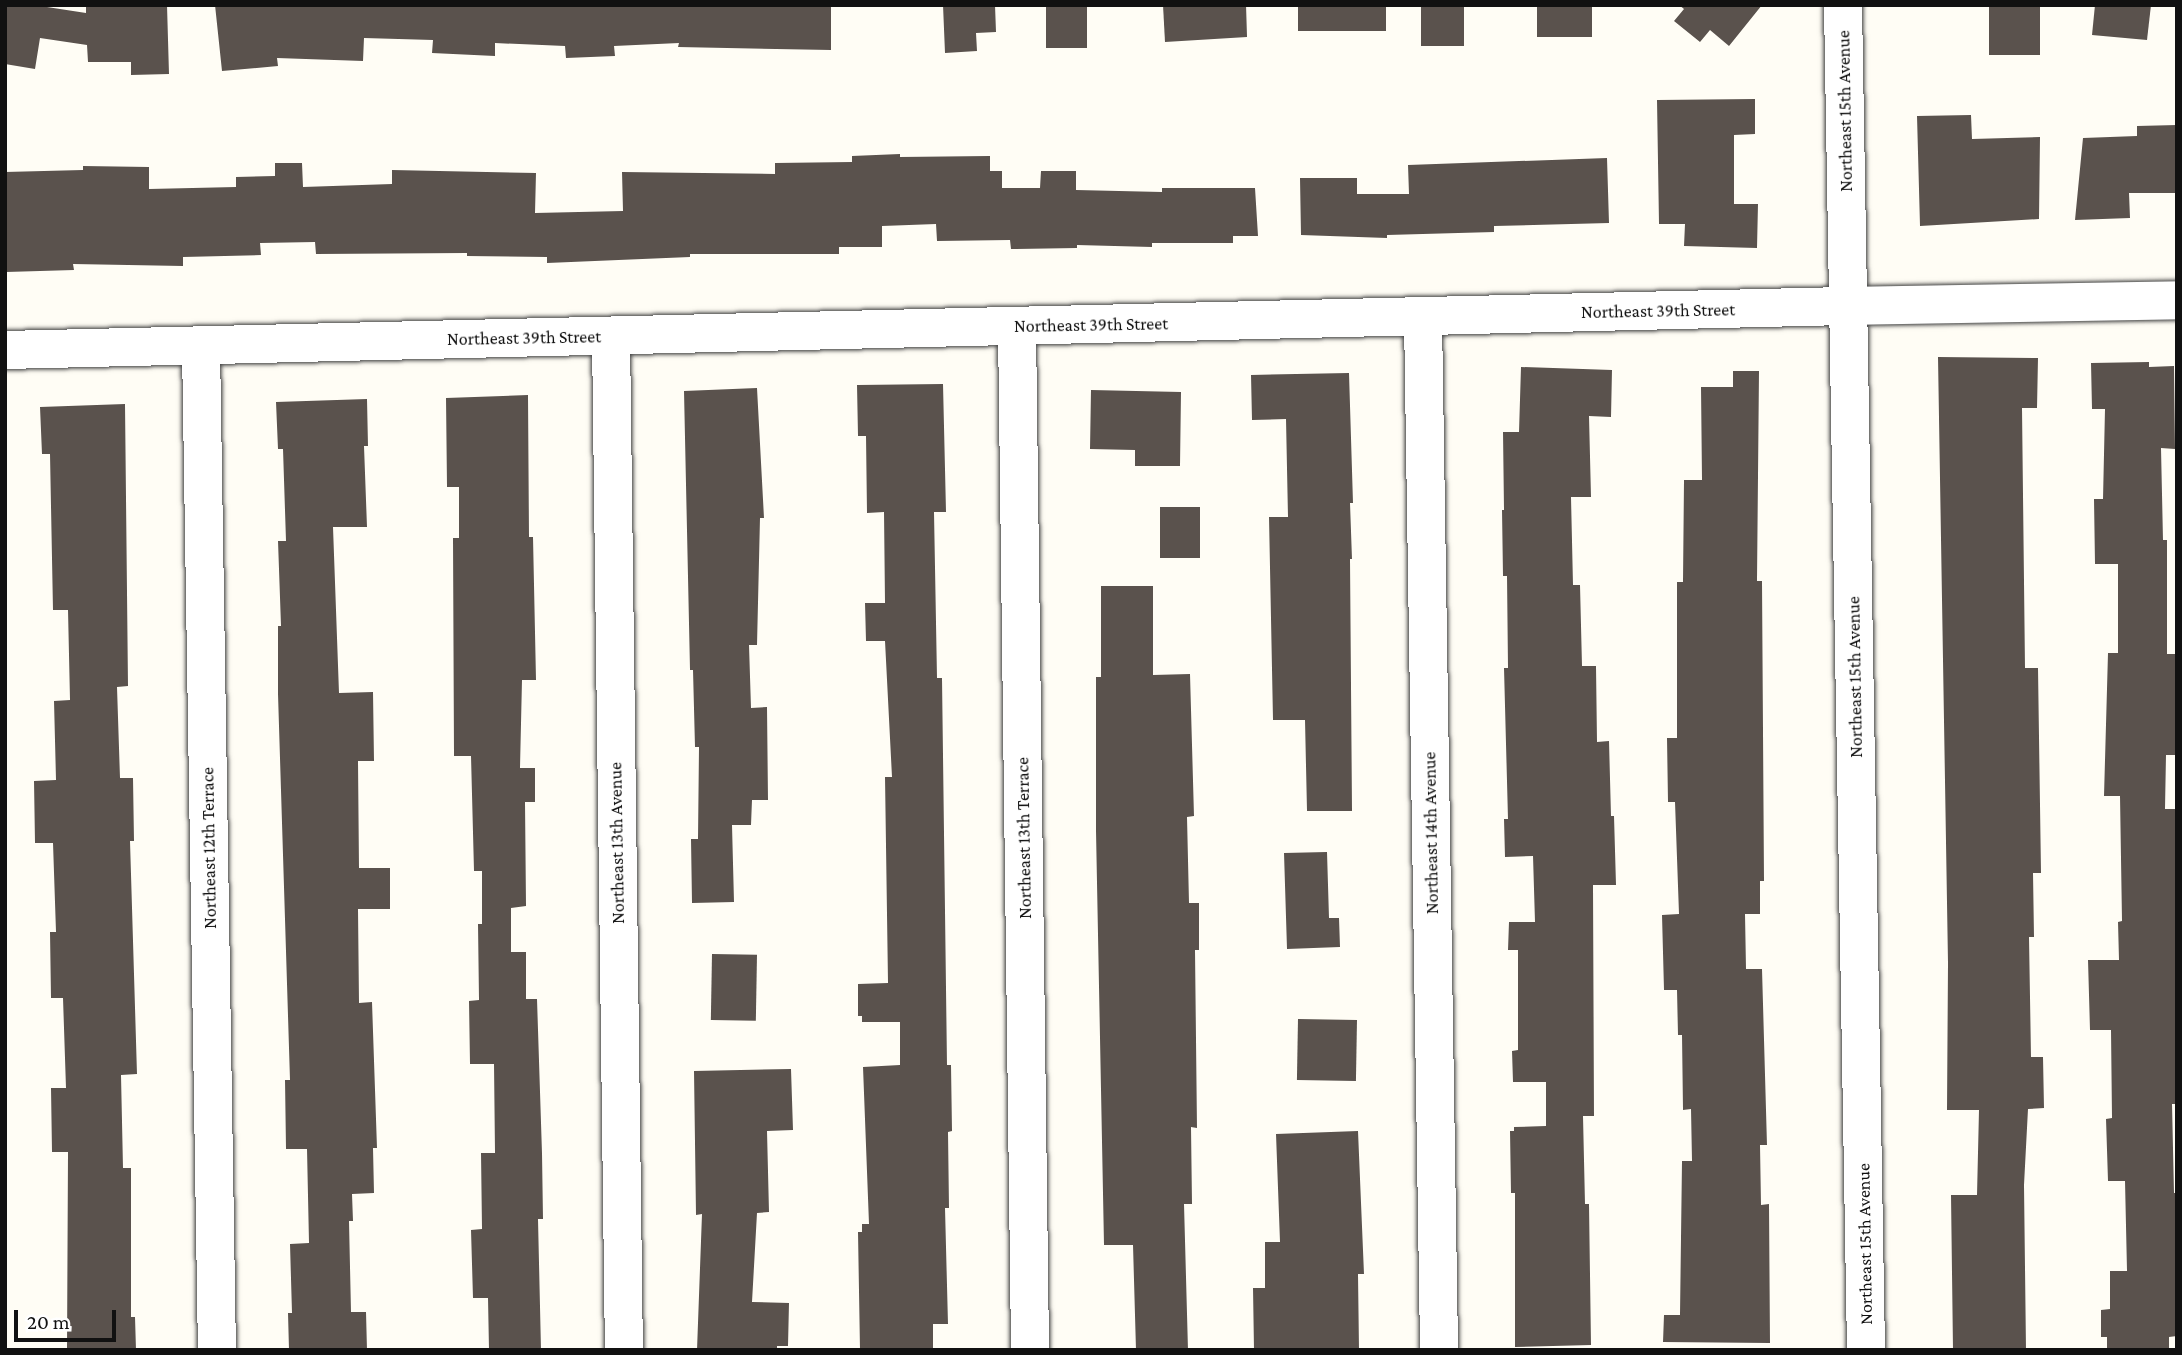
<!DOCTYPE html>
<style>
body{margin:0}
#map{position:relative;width:2182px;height:1355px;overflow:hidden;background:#fffdf5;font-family:"Crimson Pro",serif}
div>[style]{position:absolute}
.building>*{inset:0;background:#5a524d;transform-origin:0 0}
.roads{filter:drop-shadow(0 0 2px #444) drop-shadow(0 0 2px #444)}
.minor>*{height:38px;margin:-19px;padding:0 19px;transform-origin:19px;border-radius:19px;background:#fff}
span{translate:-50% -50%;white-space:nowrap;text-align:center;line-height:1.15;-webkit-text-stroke:7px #fff;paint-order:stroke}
.street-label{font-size:18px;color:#111}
.frame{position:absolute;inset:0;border:7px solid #111;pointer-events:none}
.scale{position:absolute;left:14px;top:1310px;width:102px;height:32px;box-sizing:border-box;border:4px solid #111;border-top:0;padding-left:9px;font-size:21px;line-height:24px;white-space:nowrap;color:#111;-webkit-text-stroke:5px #fff;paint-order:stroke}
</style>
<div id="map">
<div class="building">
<i style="clip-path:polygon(5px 5px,34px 5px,86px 13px,86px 5px,167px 5px,169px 74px,131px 75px,131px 62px,88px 62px,87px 45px,40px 38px,35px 69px,5px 64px)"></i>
<i style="clip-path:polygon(215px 5px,831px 5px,831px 50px,678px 47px,679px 43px,614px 46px,615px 56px,566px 58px,565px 46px,495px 43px,495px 56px,432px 53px,433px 40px,364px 38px,363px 61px,277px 58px,278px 66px,222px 71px)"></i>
<i style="clip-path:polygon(943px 5px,995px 5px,996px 32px,976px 33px,977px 51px,945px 53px)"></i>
<i style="left:1046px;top:5px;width:41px;height:43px"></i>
<i style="clip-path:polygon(1163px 5px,1246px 5px,1247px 37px,1165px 42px)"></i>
<i style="left:1298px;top:5px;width:88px;height:26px"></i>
<i style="left:1421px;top:5px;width:43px;height:41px"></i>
<i style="left:1537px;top:5px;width:55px;height:32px"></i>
<i style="clip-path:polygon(1679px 5px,1762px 5px,1729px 46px,1710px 30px,1700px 42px,1674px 21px,1684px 9px)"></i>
<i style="left:1989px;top:5px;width:51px;height:50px"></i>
<i style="clip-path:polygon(2095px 5px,2151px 5px,2147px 40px,2092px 35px)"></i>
<i style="clip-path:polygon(1755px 99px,1755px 134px,1734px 135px,1734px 204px,1758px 204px,1757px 248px,1684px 246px,1685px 224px,1659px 224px,1657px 100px)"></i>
<i style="clip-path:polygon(1971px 115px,1972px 139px,2040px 137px,2039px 219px,1920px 226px,1917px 116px)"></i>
<i style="clip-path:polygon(2177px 125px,2177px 193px,2129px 193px,2130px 218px,2075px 220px,2083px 138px,2137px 136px,2137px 126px)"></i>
<i style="clip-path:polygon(900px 154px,900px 157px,990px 156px,990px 171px,1002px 171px,1002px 188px,1040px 188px,1041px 171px,1076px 171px,1076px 190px,1162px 192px,1162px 188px,1255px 188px,1258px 236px,1233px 236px,1233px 243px,1152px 243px,1152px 247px,1077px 245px,1077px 248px,1011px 249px,1010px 240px,937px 241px,936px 224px,882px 226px,882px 247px,839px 247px,839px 254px,690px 254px,690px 257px,547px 263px,547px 257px,467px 256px,467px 253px,316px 254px,315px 242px,260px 243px,261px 255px,183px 257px,183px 266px,73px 264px,74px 270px,6px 272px,5px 172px,83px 170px,83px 166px,149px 167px,149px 189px,236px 187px,236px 177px,275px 176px,275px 163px,302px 163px,303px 187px,392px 184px,392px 170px,536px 173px,535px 213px,623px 211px,622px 172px,775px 174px,775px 163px,852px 162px,852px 156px)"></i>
<i style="clip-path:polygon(1607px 158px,1609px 223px,1494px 226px,1494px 232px,1387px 235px,1387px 238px,1301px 235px,1300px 178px,1357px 178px,1357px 194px,1409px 194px,1408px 165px)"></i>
<i style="clip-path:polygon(1938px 357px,2038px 358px,2037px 408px,2022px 408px,2025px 668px,2038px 668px,2041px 873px,2033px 873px,2034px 937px,2029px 937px,2031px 1057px,2043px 1057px,2044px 1108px,2028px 1109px,2024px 1185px,2026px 1350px,1953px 1350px,1951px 1195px,1977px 1195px,1979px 1110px,1947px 1110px,1948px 963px)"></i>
<i style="clip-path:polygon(2149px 362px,2149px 367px,2174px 366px,2175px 449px,2161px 448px,2163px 540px,2167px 540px,2167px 654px,2177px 654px,2177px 755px,2166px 755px,2165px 809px,2177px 809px,2177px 1104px,2172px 1104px,2174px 1193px,2177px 1193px,2177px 1336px,2169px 1337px,2169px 1350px,2107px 1350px,2107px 1337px,2101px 1337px,2101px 1310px,2110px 1309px,2110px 1271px,2127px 1271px,2125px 1181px,2108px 1181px,2106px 1119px,2112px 1118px,2111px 1030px,2090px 1030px,2088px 960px,2119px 960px,2118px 922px,2122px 921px,2120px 796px,2104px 796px,2108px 653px,2118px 653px,2118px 564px,2095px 564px,2094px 499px,2103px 499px,2105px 409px,2092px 409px,2091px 363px)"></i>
<i style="clip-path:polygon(1521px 367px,1612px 370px,1611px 417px,1589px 416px,1591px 497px,1571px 497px,1573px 585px,1580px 585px,1582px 666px,1596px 666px,1597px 742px,1609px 741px,1611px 816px,1614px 816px,1616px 885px,1593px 885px,1594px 1116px,1583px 1116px,1585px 1204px,1589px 1204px,1591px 1345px,1515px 1347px,1515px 1193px,1511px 1193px,1510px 1131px,1514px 1131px,1514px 1127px,1546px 1126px,1546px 1082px,1513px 1082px,1512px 1051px,1518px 1050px,1518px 950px,1508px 950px,1509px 922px,1535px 922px,1533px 856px,1505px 857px,1504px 819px,1508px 819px,1504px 668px,1508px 668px,1507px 576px,1503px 576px,1502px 510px,1504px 510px,1503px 432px,1519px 432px)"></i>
<i style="clip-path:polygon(1733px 371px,1759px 371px,1757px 581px,1762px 581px,1764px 881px,1760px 881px,1760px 914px,1745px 914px,1746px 969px,1762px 969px,1767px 1145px,1760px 1145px,1761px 1205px,1769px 1204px,1770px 1343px,1663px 1342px,1664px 1315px,1680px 1315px,1682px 1161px,1692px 1161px,1691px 1109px,1683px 1110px,1682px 1035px,1678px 1035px,1677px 990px,1664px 990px,1662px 915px,1679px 914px,1675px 802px,1668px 802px,1667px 738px,1677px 738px,1677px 582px,1683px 582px,1684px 480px,1702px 480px,1701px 387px,1733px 387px)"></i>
<i style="clip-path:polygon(1349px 373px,1353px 503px,1350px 503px,1352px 559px,1350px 559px,1352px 811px,1307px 811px,1305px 720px,1273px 720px,1269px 517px,1288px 517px,1286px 419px,1252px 420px,1251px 375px)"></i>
<i style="clip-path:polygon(943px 384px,946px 512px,934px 512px,937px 678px,942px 678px,947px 1065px,951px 1065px,952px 1131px,948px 1132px,949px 1208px,945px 1208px,948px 1324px,933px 1324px,933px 1350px,860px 1350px,858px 1232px,862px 1232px,862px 1224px,869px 1224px,863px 1067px,900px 1065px,900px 1022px,862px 1022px,862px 1016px,858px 1016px,858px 984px,888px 983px,885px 777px,892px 777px,885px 641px,866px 641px,865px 603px,885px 603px,884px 512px,867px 513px,866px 436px,858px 436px,857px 385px)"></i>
<i style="clip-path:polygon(757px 388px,764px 518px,760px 518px,757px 645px,749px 645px,751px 708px,767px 707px,768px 800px,752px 800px,751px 825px,732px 825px,734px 902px,692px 903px,691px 839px,698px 839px,699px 747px,695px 747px,693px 670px,690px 670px,684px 391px)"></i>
<i style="clip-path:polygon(1091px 390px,1181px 392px,1180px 466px,1135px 466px,1135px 450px,1090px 449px)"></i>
<i style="clip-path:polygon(528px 395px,529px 537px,533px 537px,536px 680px,522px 680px,520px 768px,535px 768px,535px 802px,525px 802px,526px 906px,511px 908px,511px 952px,526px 952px,526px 999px,537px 999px,542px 1153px,543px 1219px,538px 1219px,541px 1350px,489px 1350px,488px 1298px,473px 1298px,471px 1230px,482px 1229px,481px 1153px,495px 1153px,494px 1064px,470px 1064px,469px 1001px,479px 1000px,478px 924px,482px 924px,482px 871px,474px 871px,471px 756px,454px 756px,453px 538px,459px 538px,459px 487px,447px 487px,446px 398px)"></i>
<i style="clip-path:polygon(367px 399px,368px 446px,364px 446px,367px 527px,333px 527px,339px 693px,373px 692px,374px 761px,358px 761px,359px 868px,390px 868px,390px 909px,358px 909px,359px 1003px,372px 1002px,377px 1148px,373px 1148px,374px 1193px,352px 1194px,353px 1221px,349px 1221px,351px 1312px,366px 1312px,367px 1350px,289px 1350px,288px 1313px,292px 1313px,290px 1244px,309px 1243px,307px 1149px,286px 1149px,285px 1080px,290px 1080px,278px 694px,278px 626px,281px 626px,278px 541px,286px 541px,283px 449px,278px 449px,276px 402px)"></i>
<i style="clip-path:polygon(125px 404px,128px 686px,117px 687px,120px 778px,133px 778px,134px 841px,130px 841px,137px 1074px,121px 1075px,123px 1168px,131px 1168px,131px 1317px,135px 1317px,136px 1350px,67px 1350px,68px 1152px,52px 1152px,51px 1088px,66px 1088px,63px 998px,51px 998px,50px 932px,56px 932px,53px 843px,35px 843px,34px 781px,56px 780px,54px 701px,70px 700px,68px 610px,53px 610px,50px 454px,42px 454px,40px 407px)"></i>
<i style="left:1160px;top:507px;width:40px;height:51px"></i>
<i style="clip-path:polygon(1101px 586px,1153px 586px,1153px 675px,1190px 674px,1194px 816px,1187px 817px,1189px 903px,1199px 903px,1199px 950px,1195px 950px,1197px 1128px,1191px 1127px,1192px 1204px,1184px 1204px,1188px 1350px,1136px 1350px,1133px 1245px,1104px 1245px,1096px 831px,1096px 677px,1101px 677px)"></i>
<i style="clip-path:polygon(1327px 852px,1329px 918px,1339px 918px,1340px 947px,1287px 949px,1284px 853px)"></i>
<i style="left:712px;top:954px;width:45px;height:66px;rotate:1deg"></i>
<i style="left:1298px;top:1019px;width:59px;height:61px;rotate:1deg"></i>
<i style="clip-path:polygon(791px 1069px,793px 1130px,767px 1131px,769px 1212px,757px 1213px,752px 1302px,789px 1303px,788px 1346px,777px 1346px,777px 1350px,697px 1350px,702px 1214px,696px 1215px,694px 1071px)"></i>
<i style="clip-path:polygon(1358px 1131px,1364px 1274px,1358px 1274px,1359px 1350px,1254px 1350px,1253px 1288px,1265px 1288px,1265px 1242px,1280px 1242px,1276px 1134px)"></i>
</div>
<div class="roads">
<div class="minor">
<i style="left:1843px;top:5px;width:1345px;rotate:89.02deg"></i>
<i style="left:1423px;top:317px;width:1033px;rotate:89.11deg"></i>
<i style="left:1017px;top:327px;width:1023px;rotate:89.27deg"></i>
<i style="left:611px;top:336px;width:1014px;rotate:89.27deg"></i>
<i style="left:201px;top:346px;width:1004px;rotate:89.09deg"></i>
<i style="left:5px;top:350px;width:1844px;rotate:-1.37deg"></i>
<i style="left:1848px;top:306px;width:329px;rotate:-1deg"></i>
</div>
</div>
<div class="street-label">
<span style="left:1845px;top:111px;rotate:-91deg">Northeast 15th Avenue</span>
<span style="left:1658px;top:311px;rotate:-1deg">Northeast 39th Street</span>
<span style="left:1091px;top:325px;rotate:-1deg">Northeast 39th Street</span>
<span style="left:524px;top:338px;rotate:-1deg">Northeast 39th Street</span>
<span style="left:1855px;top:677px;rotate:-91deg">Northeast 15th Avenue</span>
<span style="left:1431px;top:833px;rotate:-91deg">Northeast 14th Avenue</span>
<span style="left:1024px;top:838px;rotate:-91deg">Northeast 13th Terrace</span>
<span style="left:617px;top:843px;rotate:-91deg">Northeast 13th Avenue</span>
<span style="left:209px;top:848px;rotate:-91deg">Northeast 12th Terrace</span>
<span style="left:1865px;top:1244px;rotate:-91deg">Northeast 15th Avenue</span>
</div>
<div class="frame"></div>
<div class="scale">20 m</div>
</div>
